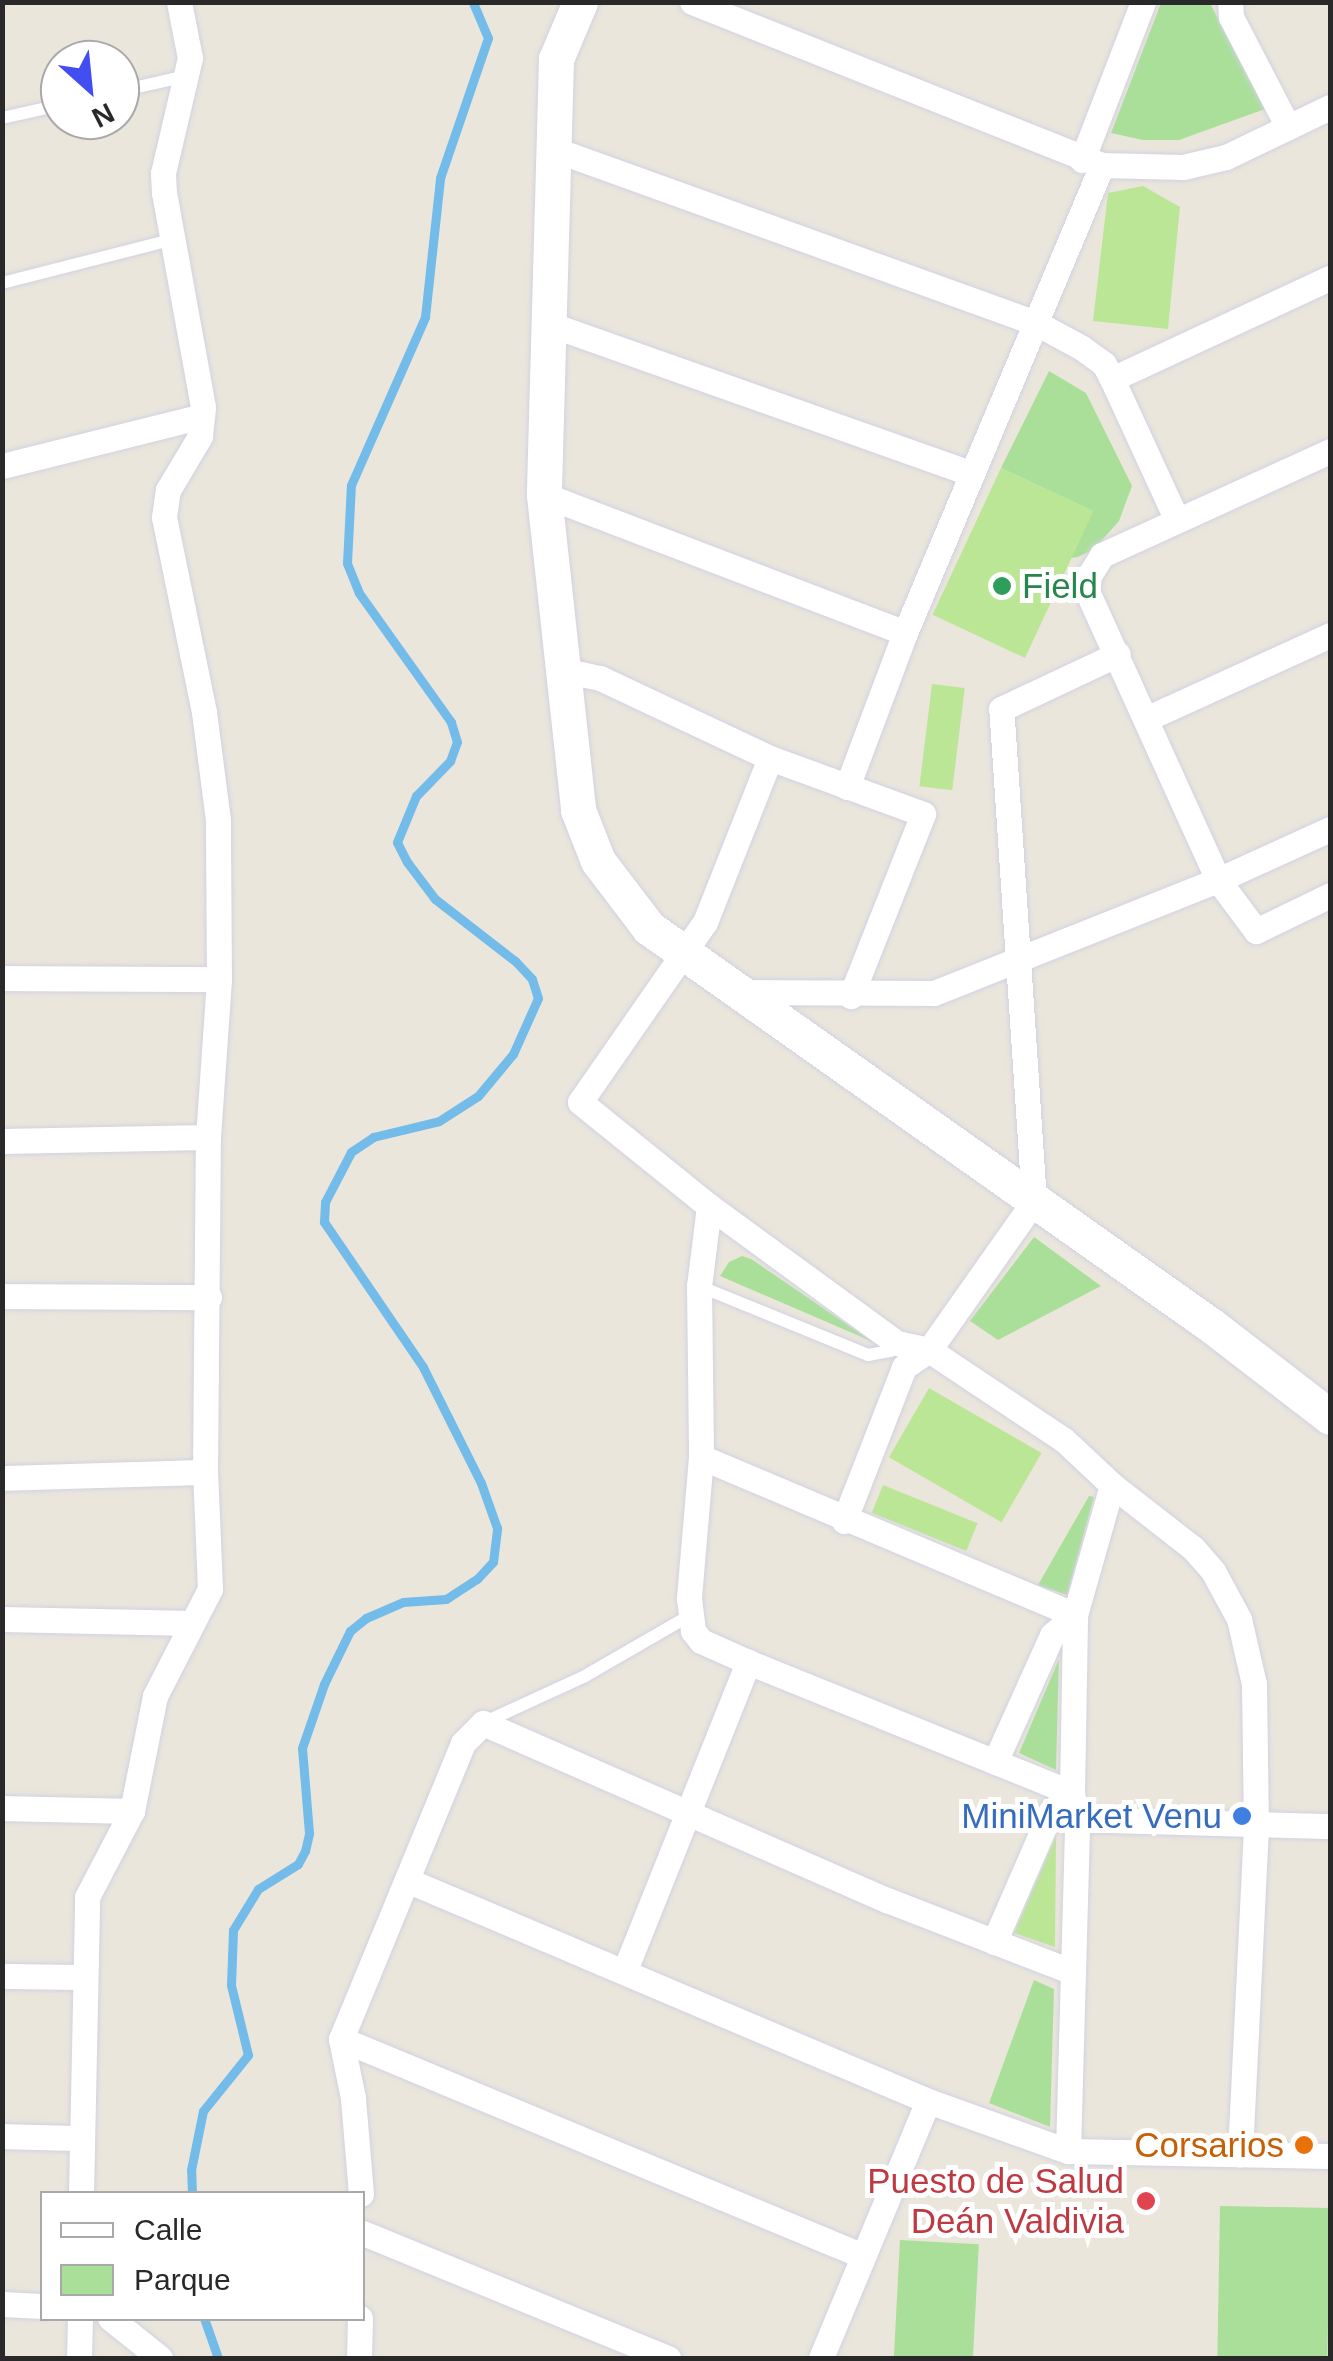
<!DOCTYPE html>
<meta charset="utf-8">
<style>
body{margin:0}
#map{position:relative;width:1333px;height:2361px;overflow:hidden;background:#ebe6dc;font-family:Arial,sans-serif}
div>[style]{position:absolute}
.green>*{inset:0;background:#aadf9a;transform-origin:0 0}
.pitch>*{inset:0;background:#bbe696;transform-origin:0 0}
.stream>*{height:9px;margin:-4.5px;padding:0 4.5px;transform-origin:4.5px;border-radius:4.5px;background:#73bbe9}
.roads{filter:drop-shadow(0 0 2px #d1d2e1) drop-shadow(0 0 2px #d1d2e1)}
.lane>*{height:12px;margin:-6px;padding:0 6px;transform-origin:6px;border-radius:6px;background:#fff}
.street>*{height:25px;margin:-12.5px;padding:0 12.5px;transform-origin:12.5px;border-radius:12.5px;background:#fff}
.secondary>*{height:35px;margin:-17.5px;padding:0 17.5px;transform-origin:17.5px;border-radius:17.5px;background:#fff}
.dots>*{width:28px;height:28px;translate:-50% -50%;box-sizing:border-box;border:5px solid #fff;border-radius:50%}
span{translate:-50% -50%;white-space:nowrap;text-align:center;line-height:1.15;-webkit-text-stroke:10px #fff;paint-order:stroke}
.leisure-label{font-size:35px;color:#27864d}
.left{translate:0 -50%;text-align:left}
.shop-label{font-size:35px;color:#366cbe}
.right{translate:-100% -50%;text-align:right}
.food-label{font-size:35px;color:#c56008}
.health-label{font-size:35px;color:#be3a42}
.frame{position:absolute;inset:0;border:5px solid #292929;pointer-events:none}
.legend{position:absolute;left:40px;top:2191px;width:325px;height:130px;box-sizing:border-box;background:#fff;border:2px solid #a9a9a9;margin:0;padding:12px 18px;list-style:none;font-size:30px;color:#292929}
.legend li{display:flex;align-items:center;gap:20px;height:50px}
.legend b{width:50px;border:2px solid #a9a9a9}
.north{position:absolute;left:40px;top:40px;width:100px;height:100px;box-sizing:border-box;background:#fff;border:2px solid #a9a9a9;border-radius:50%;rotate:153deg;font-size:28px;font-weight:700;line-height:40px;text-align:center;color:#292929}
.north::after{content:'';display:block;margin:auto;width:35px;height:45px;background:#424ef1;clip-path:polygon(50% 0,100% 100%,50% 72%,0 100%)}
</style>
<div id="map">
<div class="green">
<i style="clip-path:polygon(1161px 3px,1210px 3px,1265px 109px,1179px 140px,1143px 140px,1111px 133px)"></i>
<i style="clip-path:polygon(1049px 371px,1086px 393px,1132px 486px,1119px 521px,1094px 549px,1078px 557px,1071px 558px,1093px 511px,1001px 468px)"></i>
<i style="clip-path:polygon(1034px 1237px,1101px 1286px,998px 1340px,970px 1321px)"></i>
<i style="clip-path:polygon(742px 1256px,751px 1259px,873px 1342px,720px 1276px,729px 1262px)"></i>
<i style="clip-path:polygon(1089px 1496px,1094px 1497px,1067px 1595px,1038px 1585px)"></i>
<i style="clip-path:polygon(1059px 1659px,1056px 1770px,1019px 1753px)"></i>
<i style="clip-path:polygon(1034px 1980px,1054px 1989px,1050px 2127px,989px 2103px)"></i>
<i style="left:1220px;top:2206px;width:110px;height:152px;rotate:1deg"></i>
<i style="left:900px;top:2240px;width:79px;height:118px;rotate:3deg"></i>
</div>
<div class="pitch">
<i style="clip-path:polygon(1143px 186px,1180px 207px,1168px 329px,1093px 321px,1108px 193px)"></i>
<i style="left:1001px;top:468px;width:102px;height:162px;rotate:25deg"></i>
<i style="left:932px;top:684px;width:33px;height:103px;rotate:7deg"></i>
<i style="left:929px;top:1388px;width:130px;height:80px;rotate:30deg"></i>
<i style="left:883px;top:1485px;width:102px;height:30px;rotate:22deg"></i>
<i style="clip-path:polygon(1056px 1836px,1055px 1947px,1014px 1933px)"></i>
</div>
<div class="stream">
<i style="left:192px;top:2194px;width:24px;rotate:-92deg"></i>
<i style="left:191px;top:2170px;width:60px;rotate:-78.5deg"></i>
<i style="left:203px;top:2111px;width:72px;rotate:-51.2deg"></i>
<i style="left:248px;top:2055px;width:72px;rotate:-103.7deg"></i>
<i style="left:231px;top:1985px;width:55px;rotate:-87.9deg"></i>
<i style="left:233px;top:1930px;width:48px;rotate:-58.6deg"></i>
<i style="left:258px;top:1889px;width:47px;rotate:-32deg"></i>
<i style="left:298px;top:1864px;width:15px;rotate:-62deg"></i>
<i style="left:305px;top:1851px;width:18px;rotate:-77deg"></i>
<i style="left:309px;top:1833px;width:85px;rotate:-94.7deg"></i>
<i style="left:302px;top:1748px;width:68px;rotate:-71deg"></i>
<i style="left:324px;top:1684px;width:59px;rotate:-63.9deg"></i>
<i style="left:350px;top:1631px;width:21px;rotate:-39deg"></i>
<i style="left:366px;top:1618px;width:40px;rotate:-23.4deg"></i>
<i style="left:403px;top:1602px;width:43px;rotate:-4deg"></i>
<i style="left:446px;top:1599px;width:37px;rotate:-33deg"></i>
<i style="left:477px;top:1579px;width:23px;rotate:-47deg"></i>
<i style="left:493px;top:1562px;width:34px;rotate:-83deg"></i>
<i style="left:497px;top:1528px;width:48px;rotate:-109.6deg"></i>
<i style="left:481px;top:1483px;width:130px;rotate:-116.6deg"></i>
<i style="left:423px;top:1367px;width:176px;rotate:-124.3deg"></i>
<i style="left:324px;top:1222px;width:20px;rotate:-87deg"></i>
<i style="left:325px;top:1202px;width:56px;rotate:-62.5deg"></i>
<i style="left:351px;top:1152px;width:27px;rotate:-34deg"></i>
<i style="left:373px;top:1137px;width:68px;rotate:-13.6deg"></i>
<i style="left:439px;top:1121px;width:46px;rotate:-32.7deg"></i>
<i style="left:478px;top:1096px;width:55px;rotate:-50.2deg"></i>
<i style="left:513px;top:1054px;width:61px;rotate:-65.9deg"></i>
<i style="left:538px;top:998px;width:20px;rotate:-108deg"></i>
<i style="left:532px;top:979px;width:25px;rotate:-133deg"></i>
<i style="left:515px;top:961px;width:101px;rotate:-142.2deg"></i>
<i style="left:435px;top:899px;width:46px;rotate:-127.1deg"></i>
<i style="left:407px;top:862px;width:22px;rotate:-117deg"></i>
<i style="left:397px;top:842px;width:50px;rotate:-67.6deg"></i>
<i style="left:416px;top:796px;width:49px;rotate:-45.8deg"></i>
<i style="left:450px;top:761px;width:20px;rotate:-70deg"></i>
<i style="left:457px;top:742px;width:21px;rotate:-107deg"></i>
<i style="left:451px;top:722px;width:158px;rotate:-125.5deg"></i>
<i style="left:359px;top:593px;width:32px;rotate:-112deg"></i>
<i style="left:347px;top:563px;width:78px;rotate:-87.1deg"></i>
<i style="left:351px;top:485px;width:184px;rotate:-66.2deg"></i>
<i style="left:425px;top:317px;width:140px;rotate:-83.8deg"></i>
<i style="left:440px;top:178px;width:148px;rotate:-71.1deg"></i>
<i style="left:488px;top:38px;width:39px;rotate:-113deg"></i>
<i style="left:204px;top:2318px;width:42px;rotate:70.7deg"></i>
</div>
<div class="roads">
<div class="lane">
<i style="left:120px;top:91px;width:69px;rotate:-12.6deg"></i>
<i style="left:2px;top:118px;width:59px;rotate:-12.6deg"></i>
<i style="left:2px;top:283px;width:179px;rotate:-14.3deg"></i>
<i style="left:699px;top:1286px;width:183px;rotate:22.2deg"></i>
<i style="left:868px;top:1355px;width:22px;rotate:-10deg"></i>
<i style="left:890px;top:1351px;width:11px;rotate:-49deg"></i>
<i style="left:483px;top:1723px;width:112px;rotate:-24.7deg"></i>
<i style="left:585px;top:1676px;width:120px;rotate:-30deg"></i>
</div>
<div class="street">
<i style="left:692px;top:2px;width:441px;rotate:21.7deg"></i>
<i style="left:1102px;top:165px;width:81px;rotate:1.4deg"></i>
<i style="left:1183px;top:167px;width:44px;rotate:-13.1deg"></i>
<i style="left:1226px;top:157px;width:115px;rotate:-25.7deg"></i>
<i style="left:1230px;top:2px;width:15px;rotate:86deg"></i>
<i style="left:1231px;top:17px;width:124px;rotate:62.6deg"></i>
<i style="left:556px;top:150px;width:510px;rotate:19.82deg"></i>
<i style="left:1036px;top:323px;width:52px;rotate:28.5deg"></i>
<i style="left:1082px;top:348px;width:27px;rotate:36deg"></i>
<i style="left:1104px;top:364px;width:17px;rotate:62deg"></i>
<i style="left:1112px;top:379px;width:155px;rotate:65.3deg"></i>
<i style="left:1082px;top:160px;width:169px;rotate:-68.9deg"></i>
<i style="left:549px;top:324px;width:449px;rotate:19.5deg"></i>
<i style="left:1112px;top:379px;width:240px;rotate:-24.9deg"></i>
<i style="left:1330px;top:451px;width:251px;rotate:155.5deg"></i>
<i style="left:1102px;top:555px;width:25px;rotate:122deg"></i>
<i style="left:1089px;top:576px;width:15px;rotate:98deg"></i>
<i style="left:1087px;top:591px;width:317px;rotate:65.6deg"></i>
<i style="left:1218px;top:880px;width:64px;rotate:53.3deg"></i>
<i style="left:1256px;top:931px;width:82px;rotate:-25.9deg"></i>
<i style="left:2px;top:466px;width:206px;rotate:-14deg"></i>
<i style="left:544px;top:495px;width:386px;rotate:20.9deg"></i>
<i style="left:562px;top:670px;width:39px;rotate:12deg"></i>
<i style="left:600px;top:678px;width:188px;rotate:25.2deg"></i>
<i style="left:770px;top:758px;width:163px;rotate:20.1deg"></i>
<i style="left:923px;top:814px;width:196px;rotate:111.6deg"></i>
<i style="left:1148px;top:718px;width:200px;rotate:-24.5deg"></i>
<i style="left:770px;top:758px;width:176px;rotate:111.6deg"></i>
<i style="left:705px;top:922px;width:219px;rotate:124.8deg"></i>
<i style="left:580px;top:1102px;width:166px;rotate:38.9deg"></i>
<i style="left:709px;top:1206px;width:233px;rotate:36.1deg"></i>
<i style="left:897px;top:1343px;width:33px;rotate:12deg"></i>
<i style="left:929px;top:1350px;width:162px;rotate:33.7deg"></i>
<i style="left:1064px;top:1440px;width:66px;rotate:43.2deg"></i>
<i style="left:1112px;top:1485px;width:103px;rotate:37.9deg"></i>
<i style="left:1193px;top:1548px;width:30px;rotate:49deg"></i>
<i style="left:1213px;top:1571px;width:55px;rotate:61.6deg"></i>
<i style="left:1239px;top:1619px;width:67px;rotate:77deg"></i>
<i style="left:1254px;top:1684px;width:143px;rotate:89.2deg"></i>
<i style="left:1256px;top:1827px;width:328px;rotate:92.8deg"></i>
<i style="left:847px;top:787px;width:165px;rotate:-69.4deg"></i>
<i style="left:905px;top:633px;width:508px;rotate:-67.17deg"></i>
<i style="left:2px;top:978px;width:217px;rotate:0.3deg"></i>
<i style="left:739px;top:992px;width:195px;rotate:0.3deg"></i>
<i style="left:934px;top:993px;width:306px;rotate:-21.7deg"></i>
<i style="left:1218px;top:880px;width:123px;rotate:-24.5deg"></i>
<i style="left:2px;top:1141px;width:206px;rotate:-1.1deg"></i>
<i style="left:709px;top:1206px;width:81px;rotate:97.1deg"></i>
<i style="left:699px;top:1286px;width:171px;rotate:89.3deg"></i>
<i style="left:701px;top:1457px;width:142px;rotate:94.9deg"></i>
<i style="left:689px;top:1598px;width:33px;rotate:83deg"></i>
<i style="left:693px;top:1631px;width:13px;rotate:51deg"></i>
<i style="left:701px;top:1641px;width:51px;rotate:24.1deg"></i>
<i style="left:748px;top:1662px;width:349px;rotate:22deg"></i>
<i style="left:1072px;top:1793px;width:28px;rotate:139deg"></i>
<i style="left:1051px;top:1811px;width:143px;rotate:113.5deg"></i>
<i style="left:2px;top:1296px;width:207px;rotate:0.3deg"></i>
<i style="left:701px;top:1457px;width:406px;rotate:22.9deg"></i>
<i style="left:1075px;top:1615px;width:30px;rotate:139deg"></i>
<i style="left:1052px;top:1635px;width:139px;rotate:114.2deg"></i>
<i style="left:2px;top:1478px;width:203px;rotate:-1.7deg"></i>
<i style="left:844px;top:1521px;width:165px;rotate:-68.7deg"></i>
<i style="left:904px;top:1367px;width:30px;rotate:-34deg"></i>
<i style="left:929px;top:1350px;width:182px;rotate:-54.8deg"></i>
<i style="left:1034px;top:1201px;width:493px;rotate:-93.8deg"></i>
<i style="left:1001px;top:709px;width:129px;rotate:-25.2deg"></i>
<i style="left:2px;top:1619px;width:190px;rotate:1.2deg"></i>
<i style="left:2px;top:1808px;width:130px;rotate:1.3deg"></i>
<i style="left:1077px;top:1819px;width:253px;rotate:1.6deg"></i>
<i style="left:409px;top:1881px;width:564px;rotate:22.97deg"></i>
<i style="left:928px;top:2101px;width:149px;rotate:19.7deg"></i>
<i style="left:1068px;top:2151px;width:262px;rotate:1.1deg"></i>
<i style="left:625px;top:1970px;width:332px;rotate:-68.2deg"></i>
<i style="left:2px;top:1976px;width:82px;rotate:0.7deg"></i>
<i style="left:341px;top:2039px;width:565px;rotate:22.57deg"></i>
<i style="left:2px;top:2136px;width:79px;rotate:1.5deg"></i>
<i style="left:1068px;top:2151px;width:332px;rotate:-88.4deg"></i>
<i style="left:1077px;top:1819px;width:26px;rotate:-101deg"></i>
<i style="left:1072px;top:1793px;width:178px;rotate:-89deg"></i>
<i style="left:1075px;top:1615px;width:135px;rotate:-74.1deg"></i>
<i style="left:81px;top:2194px;width:297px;rotate:-88.8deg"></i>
<i style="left:87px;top:1897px;width:97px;rotate:-62.4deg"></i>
<i style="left:132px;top:1811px;width:117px;rotate:-78.7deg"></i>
<i style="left:155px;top:1696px;width:120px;rotate:-62.8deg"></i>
<i style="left:210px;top:1589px;width:117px;rotate:-92.4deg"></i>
<i style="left:205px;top:1472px;width:335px;rotate:-89.5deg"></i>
<i style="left:208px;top:1137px;width:158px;rotate:-86deg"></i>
<i style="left:219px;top:979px;width:159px;rotate:-90.4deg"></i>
<i style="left:218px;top:820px;width:109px;rotate:-97.4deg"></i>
<i style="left:204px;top:712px;width:199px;rotate:-101.6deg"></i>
<i style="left:164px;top:517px;width:27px;rotate:-82deg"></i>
<i style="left:168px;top:490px;width:63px;rotate:-59.3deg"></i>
<i style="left:200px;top:436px;width:29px;rotate:-84deg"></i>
<i style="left:203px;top:407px;width:218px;rotate:-100.3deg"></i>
<i style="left:164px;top:193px;width:20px;rotate:-93deg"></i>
<i style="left:163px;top:173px;width:118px;rotate:-76.8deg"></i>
<i style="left:190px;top:58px;width:57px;rotate:-101.1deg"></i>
<i style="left:361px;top:2194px;width:96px;rotate:-94.8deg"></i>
<i style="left:353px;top:2098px;width:60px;rotate:-101.5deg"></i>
<i style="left:341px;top:2039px;width:320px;rotate:-67.6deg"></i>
<i style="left:463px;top:1743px;width:28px;rotate:-45deg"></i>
<i style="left:483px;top:1723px;width:441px;rotate:23.7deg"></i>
<i style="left:887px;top:1900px;width:196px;rotate:21.2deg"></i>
<i style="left:363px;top:2233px;width:330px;rotate:22.3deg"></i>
<i style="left:2px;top:2304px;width:40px;rotate:2.9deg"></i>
<i style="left:110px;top:2318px;width:64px;rotate:38.7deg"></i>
<i style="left:79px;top:2358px;width:40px;rotate:-88.6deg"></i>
<i style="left:359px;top:2358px;width:40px;rotate:-88.6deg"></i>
<i style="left:821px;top:2358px;width:278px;rotate:-67.4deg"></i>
</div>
<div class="secondary">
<i style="left:580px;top:2px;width:62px;rotate:112.8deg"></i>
<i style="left:556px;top:59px;width:436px;rotate:91.6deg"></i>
<i style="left:544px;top:495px;width:317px;rotate:83.8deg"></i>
<i style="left:578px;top:810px;width:55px;rotate:68.6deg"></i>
<i style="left:598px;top:861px;width:84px;rotate:52.7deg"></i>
<i style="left:649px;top:928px;width:689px;rotate:35.26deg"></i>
<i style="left:1212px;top:1326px;width:149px;rotate:37.6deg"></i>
</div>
</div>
<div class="dots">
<i style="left:1002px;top:586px;background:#2e9e5b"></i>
<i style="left:1242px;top:1816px;background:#3f7fe0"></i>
<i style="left:1304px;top:2145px;background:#e8710a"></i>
<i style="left:1146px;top:2201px;background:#e0444e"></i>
</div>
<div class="leisure-label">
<span class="left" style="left:1022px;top:586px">Field</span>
</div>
<div class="shop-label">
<span class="right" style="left:1222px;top:1816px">MiniMarket Venu</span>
</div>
<div class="food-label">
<span class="right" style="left:1284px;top:2145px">Corsarios</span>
</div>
<div class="health-label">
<span class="right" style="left:1124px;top:2201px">Puesto de Salud<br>Deán Valdivia</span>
</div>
<div class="frame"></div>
<ul class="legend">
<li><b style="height:12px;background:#fff"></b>Calle</li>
<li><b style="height:28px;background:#aadf9a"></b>Parque</li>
</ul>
<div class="north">N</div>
</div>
